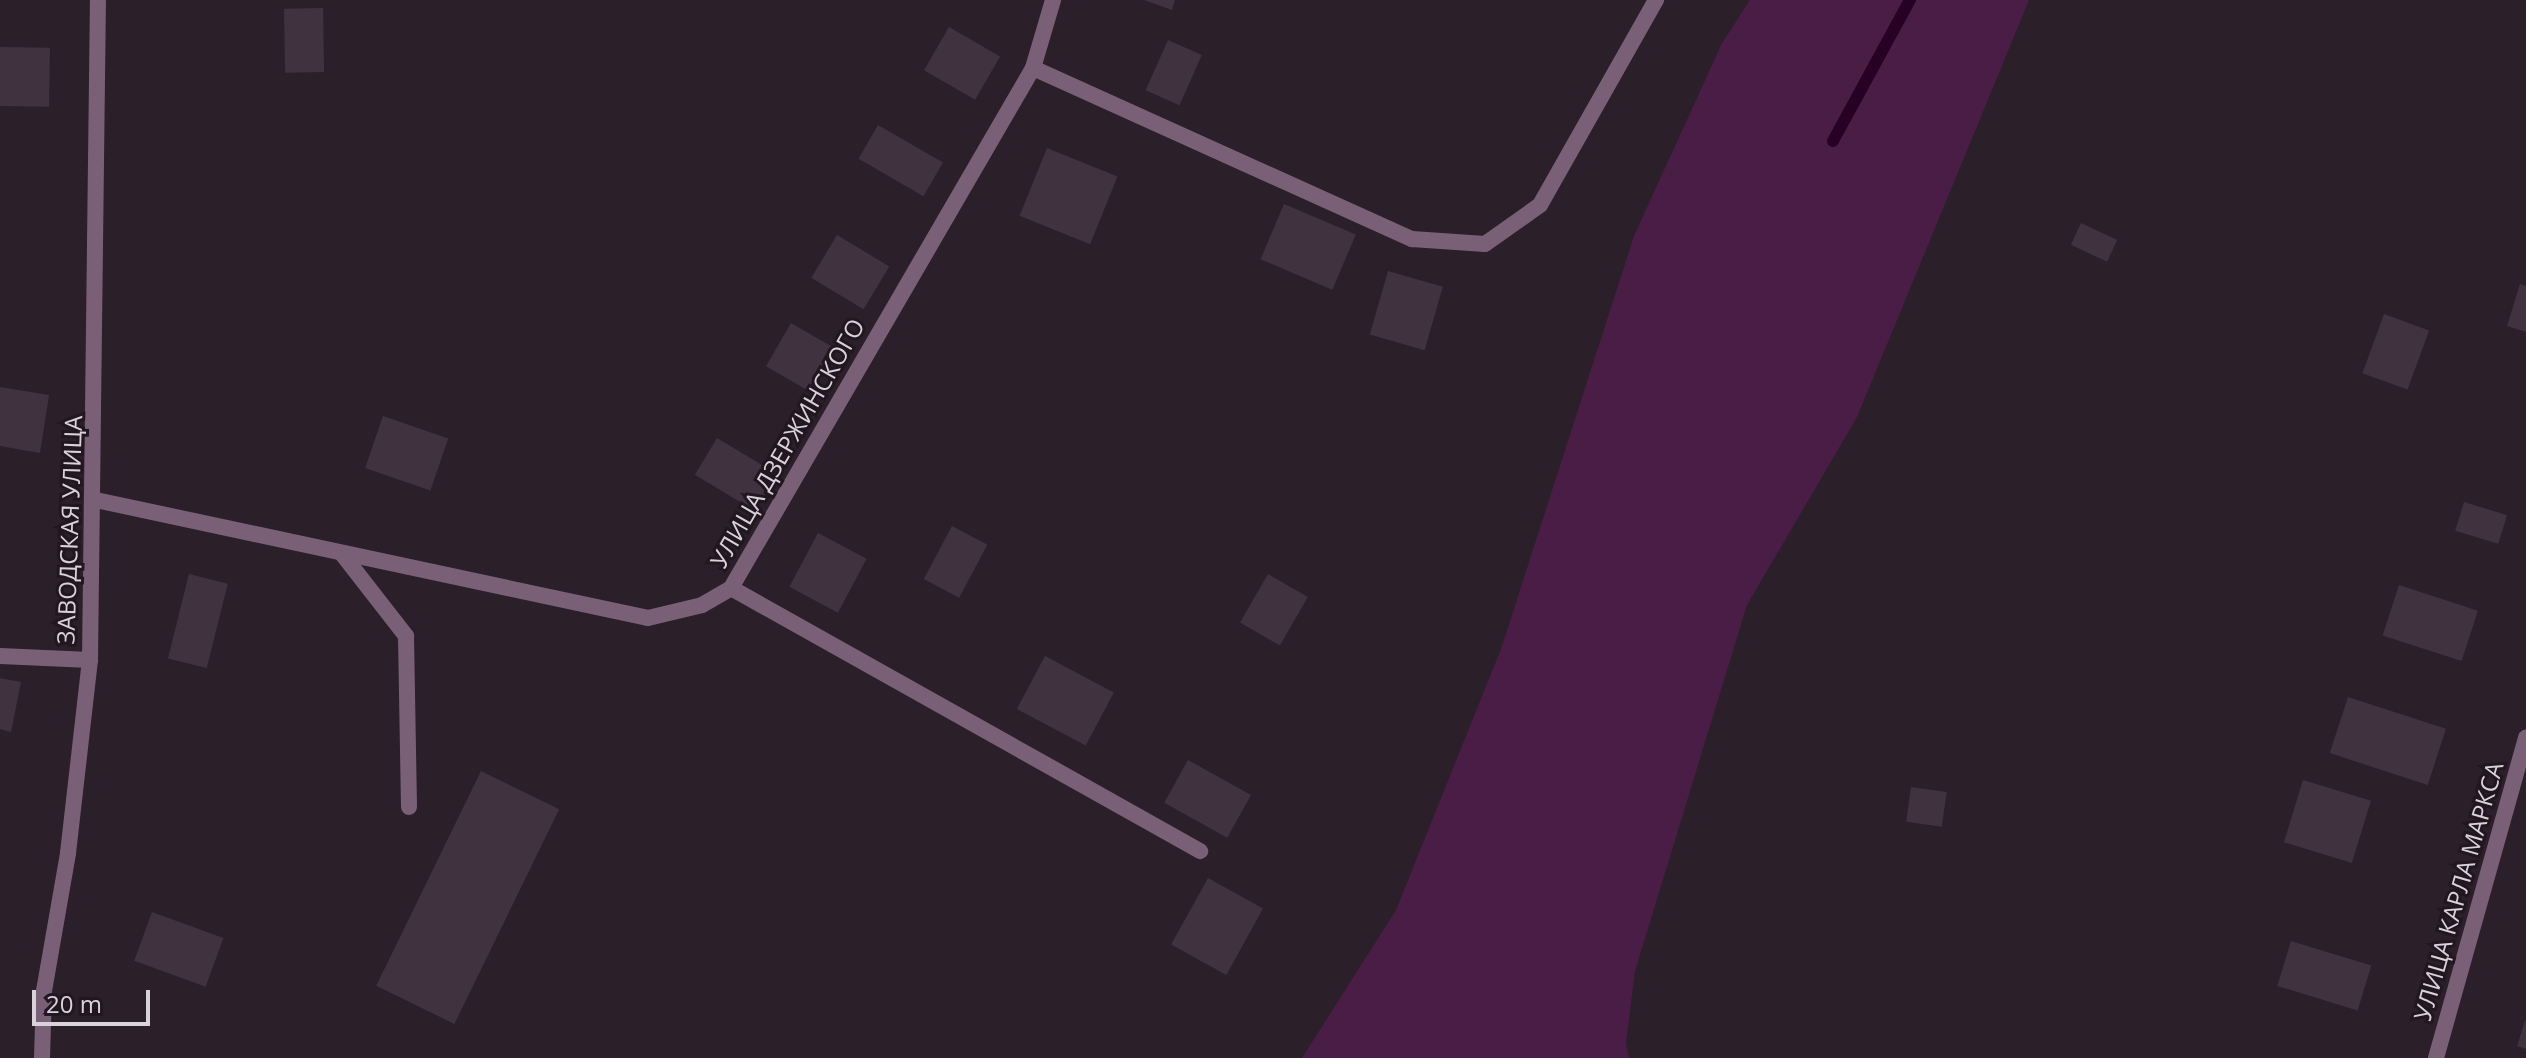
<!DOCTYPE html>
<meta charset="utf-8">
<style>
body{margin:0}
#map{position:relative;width:2526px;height:1058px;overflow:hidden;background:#2b1f2a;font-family:"Open Sans",sans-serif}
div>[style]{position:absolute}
.green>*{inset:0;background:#4a1d47}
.stream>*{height:12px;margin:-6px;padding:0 6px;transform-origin:6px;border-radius:6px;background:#270125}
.building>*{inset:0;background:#40333f;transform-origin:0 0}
.service>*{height:16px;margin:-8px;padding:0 8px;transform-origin:8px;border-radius:8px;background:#7a6077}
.minor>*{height:16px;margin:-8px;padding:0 8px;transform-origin:8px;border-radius:8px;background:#7a6077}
.tertiary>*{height:16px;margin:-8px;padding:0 8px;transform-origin:8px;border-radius:8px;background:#7a6077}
span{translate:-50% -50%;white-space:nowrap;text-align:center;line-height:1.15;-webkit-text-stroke:6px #221620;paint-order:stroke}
.street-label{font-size:24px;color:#dad2d9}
.scale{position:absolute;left:32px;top:990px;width:118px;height:36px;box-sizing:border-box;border:4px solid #dad2d9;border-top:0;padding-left:10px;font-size:24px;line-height:28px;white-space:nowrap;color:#dad2d9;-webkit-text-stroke:6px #221620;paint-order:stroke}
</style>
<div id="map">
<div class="green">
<i style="clip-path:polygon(1750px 0,2029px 0,1857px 417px,1747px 605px,1635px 971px,1626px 1043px,1629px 1058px,1302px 1058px,1396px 910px,1501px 649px,1634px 236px,1722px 43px)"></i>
</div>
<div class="stream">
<i style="left:1833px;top:141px;width:161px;rotate:-61.4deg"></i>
</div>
<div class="building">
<i style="clip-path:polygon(1144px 0,1175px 0,1172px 10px)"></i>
<i style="left:323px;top:8px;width:64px;height:39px;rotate:89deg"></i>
<i style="left:949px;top:27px;width:59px;height:50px;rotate:30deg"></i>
<i style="left:1168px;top:40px;width:37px;height:55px;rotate:24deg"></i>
<i style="left:0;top:47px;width:50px;height:59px;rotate:1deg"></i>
<i style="left:878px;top:125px;width:75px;height:39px;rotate:30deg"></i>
<i style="left:1047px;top:148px;width:76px;height:73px;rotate:22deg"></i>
<i style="left:1284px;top:204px;width:78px;height:60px;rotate:23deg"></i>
<i style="left:2081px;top:223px;width:40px;height:24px;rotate:25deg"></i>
<i style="left:837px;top:235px;width:61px;height:50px;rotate:31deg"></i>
<i style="left:1388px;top:271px;width:57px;height:66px;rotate:16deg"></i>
<i style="clip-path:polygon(2520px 284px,2526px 286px,2526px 332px,2507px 326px)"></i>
<i style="left:2384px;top:314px;width:48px;height:63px;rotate:20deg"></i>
<i style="left:791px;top:323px;width:48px;height:50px;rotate:30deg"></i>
<i style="clip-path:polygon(0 387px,49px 395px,40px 453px,0 446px)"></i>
<i style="left:383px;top:416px;width:69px;height:55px;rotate:19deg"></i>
<i style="left:717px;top:438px;width:70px;height:43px;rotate:31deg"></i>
<i style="left:2464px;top:502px;width:45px;height:30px;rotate:17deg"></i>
<i style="left:952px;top:526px;width:40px;height:60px;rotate:28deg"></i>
<i style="left:818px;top:533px;width:55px;height:61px;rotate:28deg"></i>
<i style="left:189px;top:574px;width:40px;height:87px;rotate:14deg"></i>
<i style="left:1268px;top:574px;width:46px;height:56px;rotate:30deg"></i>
<i style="left:2399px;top:585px;width:83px;height:53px;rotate:18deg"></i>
<i style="left:1045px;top:656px;width:78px;height:60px;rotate:28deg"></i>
<i style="clip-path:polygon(0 678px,21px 682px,11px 732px,0 729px)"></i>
<i style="left:2348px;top:697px;width:103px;height:59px;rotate:18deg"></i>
<i style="left:1188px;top:760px;width:72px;height:49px;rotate:29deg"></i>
<i style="left:481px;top:771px;width:87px;height:239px;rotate:26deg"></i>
<i style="left:2303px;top:780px;width:71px;height:65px;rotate:17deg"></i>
<i style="left:1911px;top:787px;width:36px;height:35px;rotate:8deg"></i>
<i style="left:1208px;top:878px;width:63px;height:76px;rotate:29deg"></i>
<i style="left:152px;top:912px;width:76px;height:52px;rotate:20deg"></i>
<i style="left:2291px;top:941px;width:84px;height:47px;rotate:17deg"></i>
<i style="clip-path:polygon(2525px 1021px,2526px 1021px,2526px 1049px,2517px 1046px)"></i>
</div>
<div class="service">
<i style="left:1033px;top:68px;width:416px;rotate:24.3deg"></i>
<i style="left:1412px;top:239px;width:73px;rotate:3.9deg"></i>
<i style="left:1485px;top:244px;width:67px;rotate:-35.3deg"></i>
<i style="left:1540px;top:205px;width:236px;rotate:-60.5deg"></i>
<i style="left:343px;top:555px;width:103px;rotate:52.1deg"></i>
<i style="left:406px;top:636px;width:171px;rotate:89deg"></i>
<i style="left:731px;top:588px;width:538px;rotate:29.28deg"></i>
<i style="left:0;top:656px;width:90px;rotate:2.5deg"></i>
</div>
<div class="minor">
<i style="left:96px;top:500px;width:564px;rotate:12.07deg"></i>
<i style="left:648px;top:618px;width:56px;rotate:-13.5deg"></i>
<i style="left:702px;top:605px;width:34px;rotate:-30deg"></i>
<i style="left:731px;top:588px;width:601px;rotate:-59.85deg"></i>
<i style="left:1033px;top:68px;width:71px;rotate:-73.6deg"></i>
<i style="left:2436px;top:1058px;width:333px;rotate:-74.3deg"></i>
</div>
<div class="tertiary">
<i style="left:42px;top:1058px;width:67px;rotate:-88.3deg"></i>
<i style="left:44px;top:991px;width:140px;rotate:-80.1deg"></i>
<i style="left:68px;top:853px;width:194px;rotate:-83.5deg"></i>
<i style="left:90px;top:660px;width:660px;rotate:-89.31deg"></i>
</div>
<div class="street-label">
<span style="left:787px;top:443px;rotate:-60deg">УЛИЦА ДЗЕРЖИНСКОГО</span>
<span style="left:69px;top:530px;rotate:-88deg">ЗАВОДСКАЯ УЛИЦА</span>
<span style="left:2458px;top:891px;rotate:-74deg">УЛИЦА КАРЛА МАРКСА</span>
</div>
<div class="scale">20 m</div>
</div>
